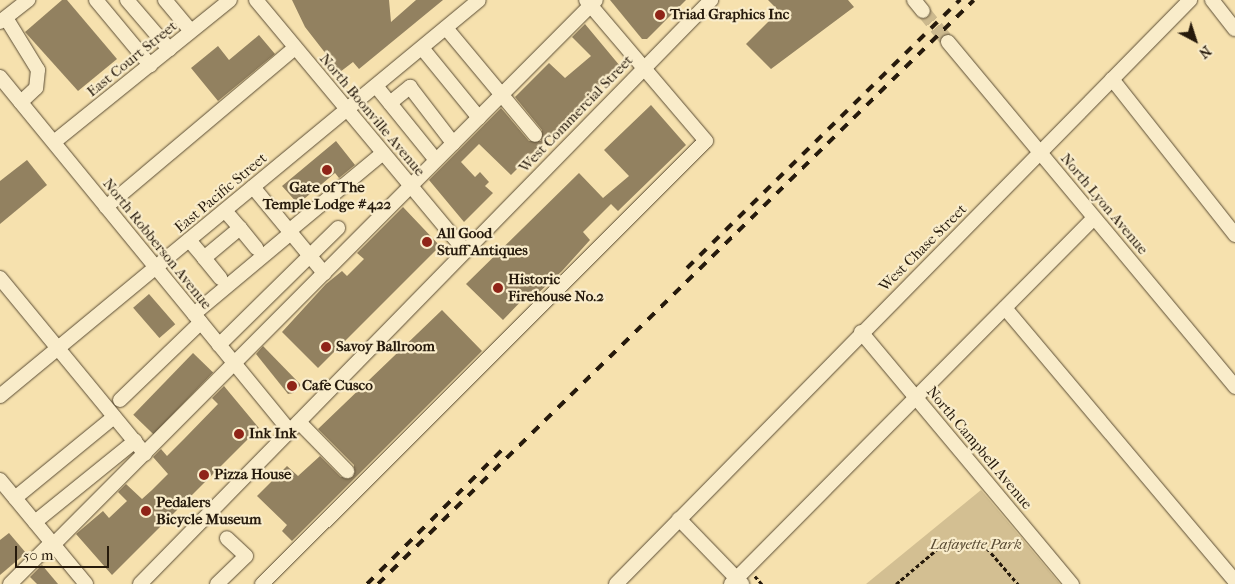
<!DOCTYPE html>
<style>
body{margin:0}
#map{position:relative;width:1235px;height:584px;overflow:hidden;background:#f6e1ae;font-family:"IM FELL French Canon",serif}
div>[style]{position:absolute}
.green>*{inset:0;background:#d3bf92}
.building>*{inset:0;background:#928160;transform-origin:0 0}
.minor-tunnel>*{height:14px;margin-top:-7px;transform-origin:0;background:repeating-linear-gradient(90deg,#ccb98e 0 14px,transparent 0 21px)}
.path>*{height:2.5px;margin-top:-1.25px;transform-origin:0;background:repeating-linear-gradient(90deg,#261a0c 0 4px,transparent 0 6.5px)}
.roads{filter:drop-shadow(0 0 1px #5a4c34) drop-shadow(0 0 1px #5a4c34)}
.minor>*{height:14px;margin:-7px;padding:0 7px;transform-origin:7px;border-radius:7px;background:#f9ecca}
.rail>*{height:4px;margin-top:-2px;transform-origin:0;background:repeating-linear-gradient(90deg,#261a0c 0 9px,transparent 0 18px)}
.dots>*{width:14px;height:14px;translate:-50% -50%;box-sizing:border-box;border:2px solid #f9ecca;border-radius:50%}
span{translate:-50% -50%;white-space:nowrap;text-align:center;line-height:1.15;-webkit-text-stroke:4.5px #f9ecca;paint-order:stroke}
.poi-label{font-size:15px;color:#261a0c;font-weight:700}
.left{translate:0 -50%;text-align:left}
.street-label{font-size:15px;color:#261a0c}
.park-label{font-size:15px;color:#5a4c34;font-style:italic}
.north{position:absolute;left:1170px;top:15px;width:50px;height:50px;-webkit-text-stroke:4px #f9ecca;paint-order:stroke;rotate:140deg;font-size:14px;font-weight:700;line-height:20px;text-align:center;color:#261a0c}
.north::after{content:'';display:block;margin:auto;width:18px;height:22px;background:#261a0c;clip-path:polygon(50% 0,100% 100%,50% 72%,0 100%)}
.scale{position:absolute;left:15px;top:546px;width:94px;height:22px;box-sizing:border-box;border:2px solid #261a0c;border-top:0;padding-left:6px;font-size:15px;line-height:18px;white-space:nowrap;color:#261a0c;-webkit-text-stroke:4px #f9ecca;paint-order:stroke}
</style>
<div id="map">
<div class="green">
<i style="clip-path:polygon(981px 490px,1060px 584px,866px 584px)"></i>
</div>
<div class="building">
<i style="clip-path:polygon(62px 0,67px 0,117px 59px,78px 91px,25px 32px)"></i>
<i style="clip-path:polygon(292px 0,389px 0,391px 22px,416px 0,443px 0,359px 69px,353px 62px,340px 72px,305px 27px)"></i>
<i style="clip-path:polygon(610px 0,686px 0,647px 39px,642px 39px)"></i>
<i style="clip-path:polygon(768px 0,848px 0,854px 7px,771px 69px,746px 44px,779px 11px)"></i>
<i style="clip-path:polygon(585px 24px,620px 66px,511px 175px,479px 144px,461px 162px,475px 177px,480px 172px,489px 182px,485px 186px,493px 193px,464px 222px,429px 180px,501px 108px,529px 141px,541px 141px,542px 130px,515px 97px,549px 63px,565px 78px,591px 56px,572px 37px)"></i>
<i style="clip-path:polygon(259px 35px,275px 54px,218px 101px,191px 68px,218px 46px,229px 60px)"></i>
<i style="clip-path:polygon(651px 105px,686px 145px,618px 211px,611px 204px,583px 232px,590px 240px,562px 271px,534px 297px,530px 292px,503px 320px,466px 284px,579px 173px,603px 198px,629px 176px,604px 150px)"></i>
<i style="clip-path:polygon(336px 141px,355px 165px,339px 178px,335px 173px,298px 204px,282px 186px)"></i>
<i style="clip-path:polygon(27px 160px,47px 185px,0 224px,0 181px)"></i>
<i style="clip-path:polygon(403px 207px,440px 246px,318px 368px,282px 332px,326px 284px,342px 271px,347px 276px,364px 259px,357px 253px)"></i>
<i style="left:149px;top:294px;width:40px;height:21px;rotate:49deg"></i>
<i style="clip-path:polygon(442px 310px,482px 351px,292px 541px,282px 531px,287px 525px,257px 496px,287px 466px,298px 476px,320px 456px,341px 477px,353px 477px,354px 465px,318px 429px)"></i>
<i style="clip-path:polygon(263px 346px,301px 385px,293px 393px,288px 394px,256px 354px)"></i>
<i style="left:193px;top:353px;width:28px;height:86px;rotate:44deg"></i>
<i style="clip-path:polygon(224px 386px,259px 428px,112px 575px,76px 534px,103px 511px,109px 518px,127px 501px,118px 492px,126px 484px,142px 499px,152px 490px,168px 474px,153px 457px,161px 449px,167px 456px,184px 439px,218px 404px,212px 398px)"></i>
<i style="clip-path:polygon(9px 533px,26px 553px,0 575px,0 540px)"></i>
<i style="clip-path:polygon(42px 565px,58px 584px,37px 584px,30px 577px)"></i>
</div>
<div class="minor-tunnel">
<i style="left:923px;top:11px;width:40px;rotate:51deg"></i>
</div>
<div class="path">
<i style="left:755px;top:576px;width:11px;rotate:49deg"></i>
<i style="left:896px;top:584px;width:60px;rotate:-40.3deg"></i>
<i style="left:942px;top:545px;width:19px;rotate:-12deg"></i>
<i style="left:961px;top:541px;width:27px;rotate:15deg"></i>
<i style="left:987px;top:548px;width:48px;rotate:49.3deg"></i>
</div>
<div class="roads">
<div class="minor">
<i style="left:96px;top:0;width:85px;rotate:50.3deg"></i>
<i style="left:127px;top:0;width:65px;rotate:49.4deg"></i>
<i style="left:165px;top:0;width:40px;rotate:50deg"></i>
<i style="left:256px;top:0;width:327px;rotate:50.2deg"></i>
<i style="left:914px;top:0;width:14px;rotate:51deg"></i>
<i style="left:1212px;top:0;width:37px;rotate:52deg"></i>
<i style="left:6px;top:18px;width:61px;rotate:58.4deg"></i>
<i style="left:38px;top:70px;width:18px;rotate:96deg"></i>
<i style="left:36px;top:88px;width:21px;rotate:137deg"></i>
<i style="left:0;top:22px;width:36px;rotate:-38deg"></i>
<i style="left:446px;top:28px;width:139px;rotate:50.2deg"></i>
<i style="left:948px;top:42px;width:449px;rotate:50.2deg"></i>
<i style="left:422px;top:48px;width:90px;rotate:50.8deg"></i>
<i style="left:0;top:77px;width:458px;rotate:50.7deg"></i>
<i style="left:1112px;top:79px;width:199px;rotate:51.7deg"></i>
<i style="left:376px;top:86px;width:95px;rotate:51deg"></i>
<i style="left:390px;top:103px;width:26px;rotate:-39deg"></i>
<i style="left:410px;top:87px;width:71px;rotate:52.5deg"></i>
<i style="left:54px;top:142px;width:226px;rotate:-38.9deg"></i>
<i style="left:253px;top:187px;width:112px;rotate:50.5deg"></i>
<i style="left:106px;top:207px;width:247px;rotate:-40.1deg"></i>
<i style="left:240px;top:228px;width:26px;rotate:51deg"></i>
<i style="left:289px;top:231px;width:122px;rotate:-39.7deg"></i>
<i style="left:189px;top:240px;width:23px;rotate:50deg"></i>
<i style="left:204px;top:258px;width:47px;rotate:-39.8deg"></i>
<i style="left:240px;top:228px;width:23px;rotate:-131deg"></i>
<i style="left:204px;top:258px;width:26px;rotate:51deg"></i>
<i style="left:0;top:278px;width:228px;rotate:50.5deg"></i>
<i style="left:1005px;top:308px;width:357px;rotate:49.9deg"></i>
<i style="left:194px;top:314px;width:126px;rotate:-39.9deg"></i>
<i style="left:861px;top:332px;width:329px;rotate:50.1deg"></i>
<i style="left:219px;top:345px;width:167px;rotate:-44.5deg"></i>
<i style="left:0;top:396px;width:621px;rotate:-39.58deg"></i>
<i style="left:120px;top:400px;width:112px;rotate:-43.9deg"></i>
<i style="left:299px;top:422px;width:69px;rotate:45.6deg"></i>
<i style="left:0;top:480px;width:135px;rotate:50.4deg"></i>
<i style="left:15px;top:498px;width:128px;rotate:-39.3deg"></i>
<i style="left:679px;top:519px;width:91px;rotate:45.9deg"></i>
<i style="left:35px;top:522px;width:129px;rotate:-39deg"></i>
<i style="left:53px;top:545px;width:769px;rotate:-45.11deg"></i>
<i style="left:10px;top:584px;width:58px;rotate:-45deg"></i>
<i style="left:140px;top:584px;width:817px;rotate:-45.64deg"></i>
<i style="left:217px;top:584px;width:40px;rotate:-44deg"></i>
<i style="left:246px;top:556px;width:26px;rotate:-137deg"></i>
<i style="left:262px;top:584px;width:627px;rotate:-44.94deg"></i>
<i style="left:706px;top:141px;width:185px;rotate:-130.4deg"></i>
<i style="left:616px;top:584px;width:819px;rotate:-45.49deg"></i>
<i style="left:731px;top:584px;width:515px;rotate:-45.24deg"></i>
</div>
</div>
<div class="rail">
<i style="left:687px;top:268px;width:383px;rotate:-44.5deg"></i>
<i style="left:367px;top:584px;width:197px;rotate:-44.8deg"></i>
<i style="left:378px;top:584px;width:834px;rotate:-44.42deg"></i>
</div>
<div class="dots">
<i style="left:660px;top:15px;background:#8f2418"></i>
<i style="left:327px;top:170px;background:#8f2418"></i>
<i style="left:427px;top:242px;background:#8f2418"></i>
<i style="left:498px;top:288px;background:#8f2418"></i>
<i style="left:326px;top:347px;background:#8f2418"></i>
<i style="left:292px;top:386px;background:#8f2418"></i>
<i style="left:239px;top:434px;background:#8f2418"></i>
<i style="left:204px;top:475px;background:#8f2418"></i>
<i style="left:146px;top:511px;background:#8f2418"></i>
</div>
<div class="poi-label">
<span class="left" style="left:670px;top:15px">Triad Graphics Inc</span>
<span style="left:327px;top:196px">Gate of The<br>Temple Lodge #422</span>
<span class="left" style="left:437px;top:242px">All Good<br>Stuff Antiques</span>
<span class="left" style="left:508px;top:288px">Historic<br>Firehouse No.2</span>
<span class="left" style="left:336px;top:347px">Savoy Ballroom</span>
<span class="left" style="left:302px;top:386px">Cafe Cusco</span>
<span class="left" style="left:249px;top:434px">Ink Ink</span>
<span class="left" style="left:214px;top:475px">Pizza House</span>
<span class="left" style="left:156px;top:511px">Pedalers<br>Bicycle Museum</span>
</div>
<div class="street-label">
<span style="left:132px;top:59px;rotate:-39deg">East Court Street</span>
<span style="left:576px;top:114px;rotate:-46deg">West Commercial Street</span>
<span style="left:372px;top:115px;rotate:50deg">North Boonville Avenue</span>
<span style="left:221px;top:193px;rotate:-40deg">East Pacific Street</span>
<span style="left:1104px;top:204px;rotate:50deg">North Lyon Avenue</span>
<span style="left:157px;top:244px;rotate:51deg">North Robberson Avenue</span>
<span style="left:923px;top:248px;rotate:-45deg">West Chase Street</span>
<span style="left:979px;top:448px;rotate:50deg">North Campbell Avenue</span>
</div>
<div class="park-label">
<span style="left:976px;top:545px">Lafayette Park</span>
</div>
<div class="north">N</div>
<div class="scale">50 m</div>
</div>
